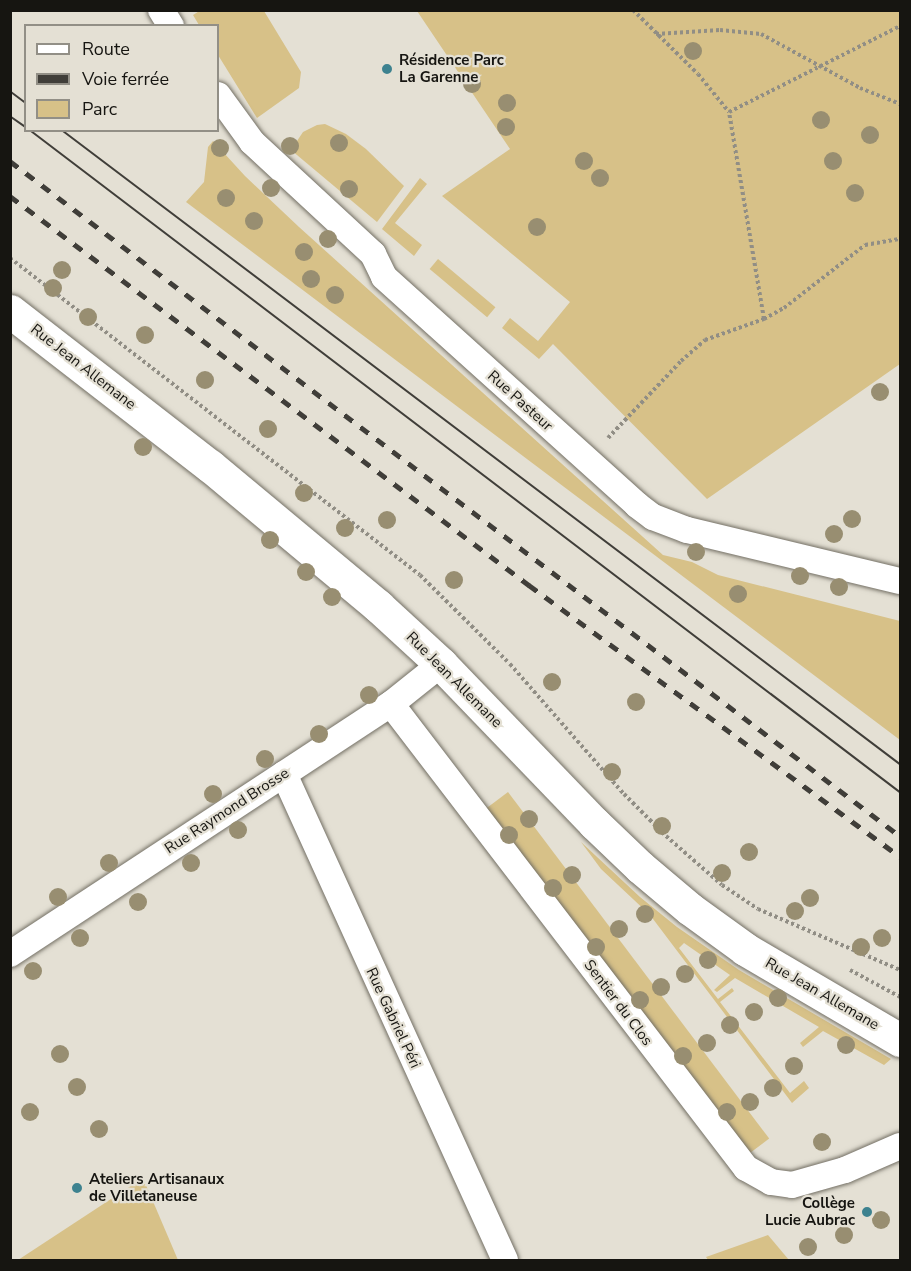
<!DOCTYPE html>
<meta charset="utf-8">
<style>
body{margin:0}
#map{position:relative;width:911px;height:1271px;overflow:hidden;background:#e4e0d4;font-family:"Nunito Sans",sans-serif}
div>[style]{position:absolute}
.green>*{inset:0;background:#d7c188;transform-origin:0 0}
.path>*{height:4px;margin-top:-2px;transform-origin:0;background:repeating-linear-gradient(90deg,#918e85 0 3px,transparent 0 6px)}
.roads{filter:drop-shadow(0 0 2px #736f64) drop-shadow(0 0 2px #736f64)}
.minor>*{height:26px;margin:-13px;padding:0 13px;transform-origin:13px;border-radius:13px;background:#fff}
.tertiary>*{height:33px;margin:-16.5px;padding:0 16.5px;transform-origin:16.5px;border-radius:16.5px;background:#fff}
.tram>*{height:1.5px;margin:-0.75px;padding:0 0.75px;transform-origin:0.75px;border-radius:0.75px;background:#403e39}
.rail>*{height:4.5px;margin-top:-2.25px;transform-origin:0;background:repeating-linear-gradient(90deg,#403e39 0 10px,transparent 0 20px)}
.trees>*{width:18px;height:18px;margin:-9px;border-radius:50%;background:#988e71}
.dots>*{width:16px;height:16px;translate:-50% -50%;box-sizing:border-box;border:3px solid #e4e0d4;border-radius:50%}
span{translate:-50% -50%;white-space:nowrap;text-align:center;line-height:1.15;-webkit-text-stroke:4.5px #e4e0d4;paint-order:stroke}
.poi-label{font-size:15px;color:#161511;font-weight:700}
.left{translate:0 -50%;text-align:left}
.right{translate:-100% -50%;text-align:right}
.street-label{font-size:15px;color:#161511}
.frame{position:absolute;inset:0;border:12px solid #161511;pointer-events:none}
.legend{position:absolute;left:24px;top:24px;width:195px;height:108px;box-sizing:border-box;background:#e4e0d4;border:2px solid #928f86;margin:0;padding:8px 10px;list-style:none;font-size:18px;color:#161511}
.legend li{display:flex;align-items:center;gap:12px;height:30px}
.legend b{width:30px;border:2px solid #928f86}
</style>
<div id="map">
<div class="green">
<i style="clip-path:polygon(201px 10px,264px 11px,301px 72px,299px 88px,257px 118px,218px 55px,218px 26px,199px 25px,193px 15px)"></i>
<i style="clip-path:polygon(417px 11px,900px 11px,900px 364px,707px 499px,553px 344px,539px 359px,502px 328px,510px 318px,538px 341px,570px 302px,442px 196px,510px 149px)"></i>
<i style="clip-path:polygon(325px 124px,346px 134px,366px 149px,404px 186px,377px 222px,291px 150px,303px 132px,317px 125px)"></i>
<i style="clip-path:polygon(213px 141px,245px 176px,299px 227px,663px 555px,692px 562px,718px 575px,900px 621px,900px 740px,186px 202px,204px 182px,208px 147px)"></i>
<i style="clip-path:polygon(420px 178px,427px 184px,395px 223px,422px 245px,414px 256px,382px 229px)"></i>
<i style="left:438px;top:259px;width:75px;height:13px;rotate:40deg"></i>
<i style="left:508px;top:792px;width:434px;height:27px;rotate:53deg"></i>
<i style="clip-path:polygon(581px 842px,640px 897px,677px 927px,739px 970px,891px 1059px,884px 1065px,823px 1031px,803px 1047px,800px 1043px,819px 1027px,735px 978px,717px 992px,714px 990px,730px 975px,684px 943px,679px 948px,718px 999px,732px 988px,734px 991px,720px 1002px,790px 1093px,804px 1081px,809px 1088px,792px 1103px,650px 915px,601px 869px)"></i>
<i style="clip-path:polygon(143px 1178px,178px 1260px,18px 1260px)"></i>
<i style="clip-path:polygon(768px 1235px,789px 1260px,708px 1260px,706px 1257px)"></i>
</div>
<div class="path">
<i style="left:633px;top:10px;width:91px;rotate:44.6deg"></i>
<i style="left:698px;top:74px;width:49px;rotate:50.8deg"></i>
<i style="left:656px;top:34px;width:64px;rotate:-3.6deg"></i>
<i style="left:720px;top:30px;width:41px;rotate:5.6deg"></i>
<i style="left:761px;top:34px;width:113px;rotate:28.6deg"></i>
<i style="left:860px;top:88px;width:43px;rotate:21.8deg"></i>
<i style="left:10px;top:258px;width:518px;rotate:37.71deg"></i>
<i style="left:420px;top:575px;width:127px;rotate:44.7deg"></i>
<i style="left:510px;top:664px;width:173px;rotate:48.8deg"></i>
<i style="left:624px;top:794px;width:59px;rotate:45deg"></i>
<i style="left:666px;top:836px;width:74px;rotate:41.2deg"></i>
<i style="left:722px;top:885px;width:43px;rotate:33.7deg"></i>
<i style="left:758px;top:909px;width:155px;rotate:23.2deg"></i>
<i style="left:764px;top:319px;width:210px;rotate:-99.6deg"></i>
<i style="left:729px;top:112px;width:191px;rotate:-26.7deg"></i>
<i style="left:608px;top:438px;width:106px;rotate:-46.5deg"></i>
<i style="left:681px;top:361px;width:32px;rotate:-41deg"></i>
<i style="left:705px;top:340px;width:63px;rotate:-19.6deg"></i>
<i style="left:764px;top:319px;width:23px;rotate:-29deg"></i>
<i style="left:784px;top:308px;width:103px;rotate:-37.9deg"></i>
<i style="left:865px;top:245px;width:36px;rotate:-10deg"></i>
<i style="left:850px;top:970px;width:57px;rotate:28.4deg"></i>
</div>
<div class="roads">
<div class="minor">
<i style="left:161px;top:10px;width:19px;rotate:58deg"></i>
<i style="left:218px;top:95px;width:58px;rotate:54.1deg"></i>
<i style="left:252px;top:142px;width:165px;rotate:42.8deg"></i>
<i style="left:373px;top:254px;width:25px;rotate:64deg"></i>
<i style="left:384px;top:277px;width:341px;rotate:42deg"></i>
<i style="left:637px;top:505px;width:20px;rotate:37deg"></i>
<i style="left:653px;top:517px;width:36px;rotate:21deg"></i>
<i style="left:687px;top:530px;width:219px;rotate:13.5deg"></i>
<i style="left:391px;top:704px;width:584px;rotate:52.58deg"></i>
<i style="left:746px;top:1168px;width:29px;rotate:29deg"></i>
<i style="left:771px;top:1182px;width:21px;rotate:8deg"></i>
<i style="left:792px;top:1185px;width:55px;rotate:-15.8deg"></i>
<i style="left:845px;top:1170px;width:60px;rotate:-23.6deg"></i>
<i style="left:284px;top:774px;width:534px;rotate:65.55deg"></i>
<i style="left:10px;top:954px;width:456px;rotate:-33.3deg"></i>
<i style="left:391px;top:704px;width:64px;rotate:-38.7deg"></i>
</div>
<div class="tertiary">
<i style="left:10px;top:311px;width:253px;rotate:37.8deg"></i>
<i style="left:210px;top:466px;width:219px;rotate:39.8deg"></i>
<i style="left:378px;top:606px;width:86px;rotate:42.6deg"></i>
<i style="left:441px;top:664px;width:221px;rotate:46.1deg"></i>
<i style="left:594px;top:823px;width:64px;rotate:43.7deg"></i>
<i style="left:640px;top:867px;width:65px;rotate:40deg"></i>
<i style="left:690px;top:909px;width:68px;rotate:36deg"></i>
<i style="left:745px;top:949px;width:180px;rotate:30.4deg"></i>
</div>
</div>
<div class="tram">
<i style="left:10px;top:91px;width:20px;rotate:37deg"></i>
<i style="left:10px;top:116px;width:19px;rotate:35deg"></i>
<i style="left:30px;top:130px;width:1093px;rotate:37.27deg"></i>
<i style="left:62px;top:130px;width:1051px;rotate:37.11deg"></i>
</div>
<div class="rail">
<i style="left:10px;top:161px;width:1117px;rotate:37.18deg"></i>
<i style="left:10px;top:196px;width:649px;rotate:36.85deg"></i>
<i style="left:529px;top:585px;width:460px;rotate:36.2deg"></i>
</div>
<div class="trees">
<i style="left:693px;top:51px"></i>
<i style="left:472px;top:84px"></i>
<i style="left:507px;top:103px"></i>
<i style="left:821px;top:120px"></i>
<i style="left:506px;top:127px"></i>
<i style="left:870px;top:135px"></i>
<i style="left:339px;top:143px"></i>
<i style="left:290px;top:146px"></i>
<i style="left:220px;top:148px"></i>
<i style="left:584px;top:161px"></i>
<i style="left:833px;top:161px"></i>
<i style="left:600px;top:178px"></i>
<i style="left:271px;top:188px"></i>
<i style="left:349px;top:189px"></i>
<i style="left:855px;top:193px"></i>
<i style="left:226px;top:198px"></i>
<i style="left:254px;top:221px"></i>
<i style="left:537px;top:227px"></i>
<i style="left:328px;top:239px"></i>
<i style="left:304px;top:252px"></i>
<i style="left:62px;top:270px"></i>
<i style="left:311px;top:279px"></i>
<i style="left:53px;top:288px"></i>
<i style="left:335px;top:295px"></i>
<i style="left:88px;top:317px"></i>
<i style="left:145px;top:335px"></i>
<i style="left:205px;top:380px"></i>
<i style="left:880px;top:392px"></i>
<i style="left:268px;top:429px"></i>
<i style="left:143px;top:447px"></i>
<i style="left:304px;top:493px"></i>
<i style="left:852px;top:519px"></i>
<i style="left:387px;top:520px"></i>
<i style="left:345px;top:528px"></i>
<i style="left:834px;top:534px"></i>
<i style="left:270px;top:540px"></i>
<i style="left:696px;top:552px"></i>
<i style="left:306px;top:572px"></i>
<i style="left:800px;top:576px"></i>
<i style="left:454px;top:580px"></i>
<i style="left:839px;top:587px"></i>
<i style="left:738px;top:594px"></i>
<i style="left:332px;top:597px"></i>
<i style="left:552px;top:682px"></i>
<i style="left:369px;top:695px"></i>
<i style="left:636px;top:702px"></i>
<i style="left:319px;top:734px"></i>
<i style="left:265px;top:759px"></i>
<i style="left:612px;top:772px"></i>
<i style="left:213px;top:794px"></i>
<i style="left:529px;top:819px"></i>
<i style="left:662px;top:826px"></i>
<i style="left:238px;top:830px"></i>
<i style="left:509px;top:835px"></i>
<i style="left:749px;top:852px"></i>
<i style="left:109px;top:863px"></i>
<i style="left:191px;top:863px"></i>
<i style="left:722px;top:873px"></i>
<i style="left:572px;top:875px"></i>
<i style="left:553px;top:888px"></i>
<i style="left:58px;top:897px"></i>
<i style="left:810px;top:898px"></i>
<i style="left:138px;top:902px"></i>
<i style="left:795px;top:911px"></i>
<i style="left:645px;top:914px"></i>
<i style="left:619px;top:929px"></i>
<i style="left:80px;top:938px"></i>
<i style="left:882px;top:938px"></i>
<i style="left:596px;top:947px"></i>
<i style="left:861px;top:947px"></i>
<i style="left:708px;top:960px"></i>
<i style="left:33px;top:971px"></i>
<i style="left:685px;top:974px"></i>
<i style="left:661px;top:987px"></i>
<i style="left:778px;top:998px"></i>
<i style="left:640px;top:1000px"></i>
<i style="left:754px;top:1012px"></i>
<i style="left:730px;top:1025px"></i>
<i style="left:707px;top:1043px"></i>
<i style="left:846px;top:1045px"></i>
<i style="left:60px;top:1054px"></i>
<i style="left:683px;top:1056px"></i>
<i style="left:794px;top:1066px"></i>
<i style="left:77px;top:1087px"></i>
<i style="left:773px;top:1088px"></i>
<i style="left:750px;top:1102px"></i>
<i style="left:30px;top:1112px"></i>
<i style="left:727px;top:1112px"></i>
<i style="left:99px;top:1129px"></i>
<i style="left:822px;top:1142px"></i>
<i style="left:881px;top:1220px"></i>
<i style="left:844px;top:1235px"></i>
<i style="left:808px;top:1247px"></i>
</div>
<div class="dots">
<i style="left:387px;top:69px;background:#3d828f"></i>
<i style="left:77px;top:1188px;background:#3d828f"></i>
<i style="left:867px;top:1212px;background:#3d828f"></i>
</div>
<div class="poi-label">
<span class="left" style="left:399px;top:69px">Résidence Parc<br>La Garenne</span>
<span class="left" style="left:89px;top:1188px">Ateliers Artisanaux<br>de Villetaneuse</span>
<span class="right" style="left:855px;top:1212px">Collège<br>Lucie Aubrac</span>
</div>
<div class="street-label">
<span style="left:83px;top:367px;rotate:38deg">Rue Jean Allemane</span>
<span style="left:520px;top:401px;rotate:42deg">Rue Pasteur</span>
<span style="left:454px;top:680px;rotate:45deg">Rue Jean Allemane</span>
<span style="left:227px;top:811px;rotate:-33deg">Rue Raymond Brosse</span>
<span style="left:822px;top:994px;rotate:30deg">Rue Jean Allemane</span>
<span style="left:618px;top:1003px;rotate:53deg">Sentier du Clos</span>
<span style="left:393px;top:1018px;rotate:65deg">Rue Gabriel Péri</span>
</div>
<div class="frame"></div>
<ul class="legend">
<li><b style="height:8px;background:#fff"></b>Route</li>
<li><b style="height:8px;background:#403e39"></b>Voie ferrée</li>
<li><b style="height:16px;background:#d7c188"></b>Parc</li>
</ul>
</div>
